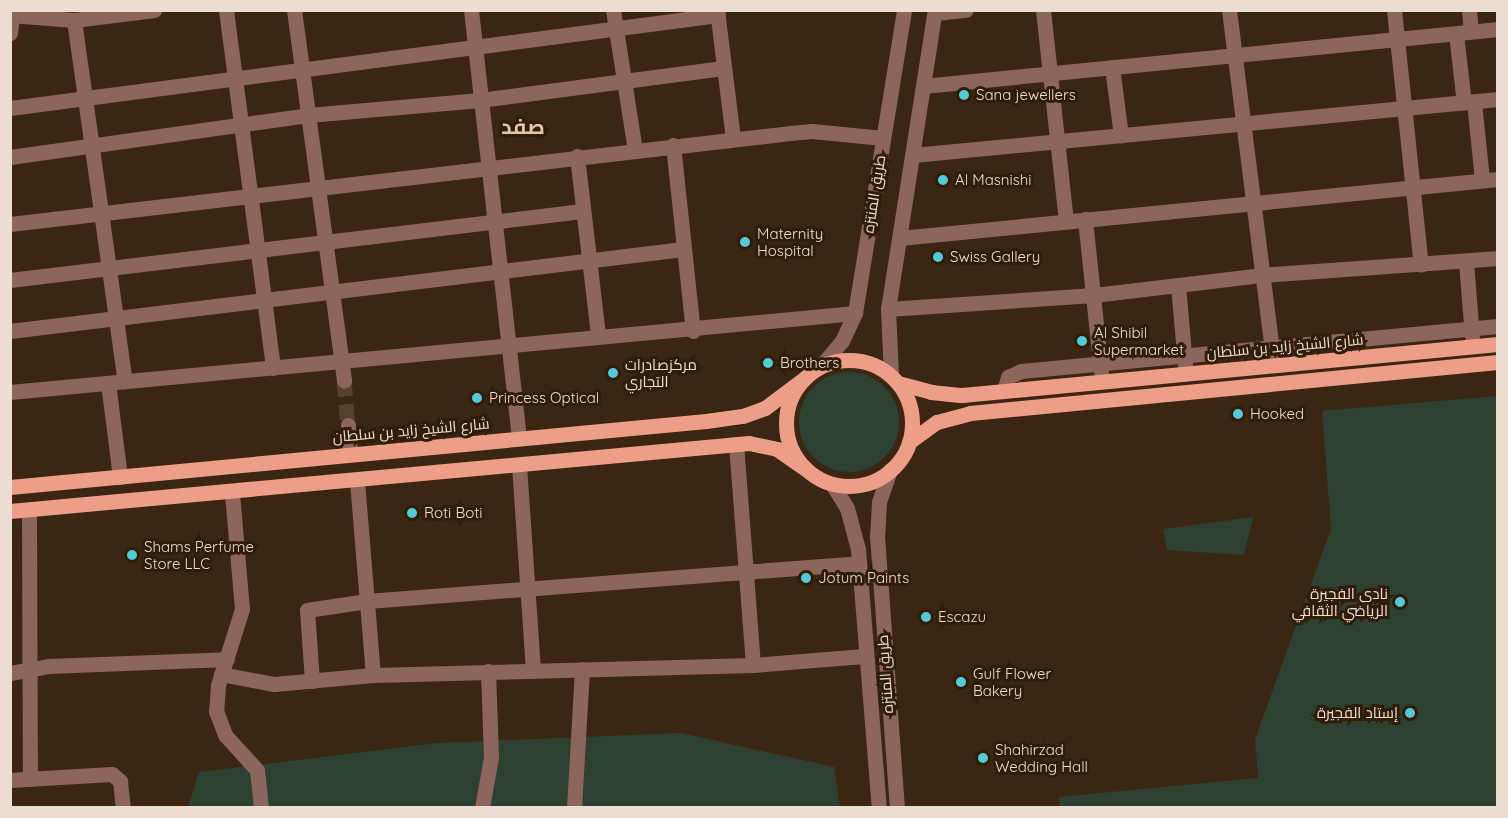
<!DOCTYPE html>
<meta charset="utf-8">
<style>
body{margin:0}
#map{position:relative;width:1508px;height:818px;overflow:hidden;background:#3b2711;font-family:Quicksand,Cairo,sans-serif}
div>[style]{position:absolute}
.green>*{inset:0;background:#2c4132}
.round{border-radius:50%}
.minor-tunnel>*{height:15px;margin-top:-7.5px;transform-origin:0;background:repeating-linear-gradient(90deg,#55422e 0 15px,transparent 0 23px)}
.minor>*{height:15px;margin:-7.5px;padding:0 7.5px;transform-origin:7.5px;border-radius:7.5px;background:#8c665b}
.major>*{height:15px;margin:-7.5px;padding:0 7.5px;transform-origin:7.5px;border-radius:7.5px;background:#ed9e89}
.major>.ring{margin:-7.5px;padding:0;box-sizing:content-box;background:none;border:15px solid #ed9e89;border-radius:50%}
.dots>*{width:16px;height:16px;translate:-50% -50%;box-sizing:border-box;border:3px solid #311d07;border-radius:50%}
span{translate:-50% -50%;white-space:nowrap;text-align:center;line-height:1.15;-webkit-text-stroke:6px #311d07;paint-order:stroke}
.poi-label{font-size:15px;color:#ebded1}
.left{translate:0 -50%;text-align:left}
.right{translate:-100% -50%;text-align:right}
.street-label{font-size:15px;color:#ebded1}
.district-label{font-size:21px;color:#e0c6ac;font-weight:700}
.frame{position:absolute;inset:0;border:12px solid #ebded1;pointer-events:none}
</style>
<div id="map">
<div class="green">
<i class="round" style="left:799px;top:372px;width:100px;height:100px"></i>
<i style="clip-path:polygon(1497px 396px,1497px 807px,1060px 807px,1059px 797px,1258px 778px,1255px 739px,1331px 529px,1322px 411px)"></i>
<i style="clip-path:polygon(1253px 517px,1244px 555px,1167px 550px,1163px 529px)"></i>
<i style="clip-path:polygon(681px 733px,834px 767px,840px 807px,188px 808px,199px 772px,438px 743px)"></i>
</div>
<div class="minor-tunnel">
<i style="left:344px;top:381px;width:44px;rotate:84.8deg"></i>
</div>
<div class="minor">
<i style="left:226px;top:10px;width:361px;rotate:82.5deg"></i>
<i style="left:294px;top:10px;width:374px;rotate:82.3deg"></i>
<i style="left:471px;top:10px;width:431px;rotate:83.6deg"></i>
<i style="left:613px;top:10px;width:142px;rotate:81.1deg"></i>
<i style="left:717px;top:10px;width:130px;rotate:82.9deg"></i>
<i style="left:1043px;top:10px;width:212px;rotate:83.8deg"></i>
<i style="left:1229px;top:10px;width:349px;rotate:82.8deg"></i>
<i style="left:1394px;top:10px;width:256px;rotate:84deg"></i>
<i style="left:1469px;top:10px;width:21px;rotate:85deg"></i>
<i style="left:935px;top:13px;width:31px;rotate:-6deg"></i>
<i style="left:10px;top:15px;width:64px;rotate:4.5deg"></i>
<i style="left:74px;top:20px;width:81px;rotate:-7.1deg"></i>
<i style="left:74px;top:20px;width:365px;rotate:82deg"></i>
<i style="left:10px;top:33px;width:17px;rotate:-83deg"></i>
<i style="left:1456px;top:34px;width:69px;rotate:83.4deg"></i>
<i style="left:1112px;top:67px;width:69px;rotate:82.5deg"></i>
<i style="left:923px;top:86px;width:578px;rotate:-5.66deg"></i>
<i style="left:1474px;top:102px;width:78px;rotate:84.1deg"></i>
<i style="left:10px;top:108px;width:714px;rotate:-7.48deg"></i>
<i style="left:673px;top:145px;width:187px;rotate:83.9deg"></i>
<i style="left:913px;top:155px;width:588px;rotate:-5.47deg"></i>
<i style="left:577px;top:156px;width:180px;rotate:83.3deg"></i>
<i style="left:10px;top:157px;width:301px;rotate:-8deg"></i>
<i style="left:308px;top:115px;width:173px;rotate:-5deg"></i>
<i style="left:480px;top:100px;width:245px;rotate:-7.5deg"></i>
<i style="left:1085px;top:219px;width:153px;rotate:84deg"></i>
<i style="left:10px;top:224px;width:785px;rotate:-6.65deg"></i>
<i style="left:790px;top:133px;width:22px;rotate:-5deg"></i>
<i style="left:812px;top:131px;width:71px;rotate:5.6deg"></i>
<i style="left:900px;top:238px;width:601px;rotate:-5.63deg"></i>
<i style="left:1466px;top:262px;width:74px;rotate:85.4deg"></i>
<i style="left:10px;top:280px;width:576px;rotate:-6.88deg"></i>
<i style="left:1178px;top:285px;width:80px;rotate:85deg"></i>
<i style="left:888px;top:309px;width:206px;rotate:-3.9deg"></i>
<i style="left:1094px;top:295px;width:168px;rotate:-6.8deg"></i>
<i style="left:1261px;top:275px;width:238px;rotate:-4.1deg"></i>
<i style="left:10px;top:331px;width:678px;rotate:-6.95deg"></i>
<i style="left:820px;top:367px;width:34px;rotate:-50deg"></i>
<i style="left:842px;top:341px;width:31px;rotate:-65deg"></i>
<i style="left:855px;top:313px;width:307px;rotate:-80.8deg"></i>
<i style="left:891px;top:375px;width:66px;rotate:-92.6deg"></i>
<i style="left:888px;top:309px;width:303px;rotate:-81.1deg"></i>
<i style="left:108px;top:383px;width:95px;rotate:82.7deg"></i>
<i style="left:1004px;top:391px;width:15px;rotate:-74deg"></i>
<i style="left:1008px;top:377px;width:14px;rotate:-25deg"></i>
<i style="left:1021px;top:371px;width:479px;rotate:-5.4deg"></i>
<i style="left:10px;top:392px;width:849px;rotate:-5.34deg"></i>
<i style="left:348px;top:425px;width:29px;rotate:86deg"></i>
<i style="left:736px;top:444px;width:222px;rotate:85.6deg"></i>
<i style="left:519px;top:465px;width:205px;rotate:86.1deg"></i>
<i style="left:890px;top:470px;width:34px;rotate:109deg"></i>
<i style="left:879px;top:502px;width:34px;rotate:93deg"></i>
<i style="left:877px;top:536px;width:273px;rotate:85.8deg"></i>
<i style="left:357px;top:481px;width:195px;rotate:85.3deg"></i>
<i style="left:832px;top:484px;width:28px;rotate:58deg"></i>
<i style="left:847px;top:508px;width:42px;rotate:75deg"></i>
<i style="left:858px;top:549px;width:260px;rotate:85.4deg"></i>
<i style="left:232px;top:493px;width:116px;rotate:85.1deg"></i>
<i style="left:242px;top:609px;width:80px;rotate:107.5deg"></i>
<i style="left:218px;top:685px;width:26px;rotate:94deg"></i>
<i style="left:216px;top:711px;width:26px;rotate:69deg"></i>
<i style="left:225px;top:735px;width:47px;rotate:47.6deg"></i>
<i style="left:257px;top:770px;width:38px;rotate:84deg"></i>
<i style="left:29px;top:510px;width:269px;rotate:89.8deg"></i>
<i style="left:10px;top:673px;width:39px;rotate:-10deg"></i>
<i style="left:48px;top:666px;width:179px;rotate:-2.2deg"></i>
<i style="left:221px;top:674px;width:54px;rotate:10.7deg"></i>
<i style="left:274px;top:684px;width:99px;rotate:-5.2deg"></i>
<i style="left:373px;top:675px;width:380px;rotate:-1.5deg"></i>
<i style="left:753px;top:665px;width:111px;rotate:-4.6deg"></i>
<i style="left:312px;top:681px;width:71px;rotate:-94deg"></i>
<i style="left:307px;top:610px;width:61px;rotate:-8.5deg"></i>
<i style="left:367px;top:601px;width:493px;rotate:-4.4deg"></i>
<i style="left:10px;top:780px;width:102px;rotate:-3.4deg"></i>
<i style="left:112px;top:774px;width:11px;rotate:41deg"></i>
<i style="left:120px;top:781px;width:27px;rotate:84deg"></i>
<i style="left:482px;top:808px;width:52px;rotate:-80deg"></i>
<i style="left:491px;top:757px;width:86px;rotate:-92deg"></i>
<i style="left:574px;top:808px;width:139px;rotate:-86.7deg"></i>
</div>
<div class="major">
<i class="ring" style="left:786px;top:360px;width:111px;height:111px"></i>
<i style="left:898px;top:383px;width:34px;rotate:15deg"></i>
<i style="left:931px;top:392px;width:31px;rotate:6deg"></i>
<i style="left:962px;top:395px;width:538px;rotate:-5.44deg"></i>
<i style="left:909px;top:442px;width:34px;rotate:-36deg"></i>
<i style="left:937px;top:422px;width:34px;rotate:-15deg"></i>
<i style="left:970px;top:413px;width:530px;rotate:-5.52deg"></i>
<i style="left:10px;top:487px;width:699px;rotate:-5.42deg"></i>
<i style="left:706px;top:421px;width:37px;rotate:-8deg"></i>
<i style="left:743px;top:416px;width:23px;rotate:-20deg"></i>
<i style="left:765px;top:408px;width:50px;rotate:-36.9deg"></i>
<i style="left:10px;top:511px;width:742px;rotate:-5.26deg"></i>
<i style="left:749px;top:443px;width:29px;rotate:12deg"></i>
<i style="left:777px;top:449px;width:35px;rotate:35deg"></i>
</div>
<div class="dots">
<i style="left:964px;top:95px;background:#52cbd8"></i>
<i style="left:943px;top:180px;background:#52cbd8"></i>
<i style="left:745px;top:242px;background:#52cbd8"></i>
<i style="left:938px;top:257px;background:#52cbd8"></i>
<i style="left:1082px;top:341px;background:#52cbd8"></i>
<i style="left:768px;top:363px;background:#52cbd8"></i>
<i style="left:613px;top:373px;background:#52cbd8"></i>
<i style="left:477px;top:398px;background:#52cbd8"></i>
<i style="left:1238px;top:414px;background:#52cbd8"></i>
<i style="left:412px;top:513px;background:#52cbd8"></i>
<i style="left:132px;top:555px;background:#52cbd8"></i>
<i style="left:806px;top:578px;background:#52cbd8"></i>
<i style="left:1400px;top:602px;background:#52cbd8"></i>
<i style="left:926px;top:617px;background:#52cbd8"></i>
<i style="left:961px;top:682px;background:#52cbd8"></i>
<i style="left:1410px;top:713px;background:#52cbd8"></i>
<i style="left:983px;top:758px;background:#52cbd8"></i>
</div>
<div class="poi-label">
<span class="left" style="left:976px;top:95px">Sana jewellers</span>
<span class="left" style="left:955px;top:180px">Al Masnishi</span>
<span class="left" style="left:757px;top:242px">Maternity<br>Hospital</span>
<span class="left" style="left:950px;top:257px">Swiss Gallery</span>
<span class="left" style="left:1094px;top:341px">Al Shibil<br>Supermarket</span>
<span class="left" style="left:780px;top:363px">Brothers</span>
<span class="left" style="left:625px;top:373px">مركزصادرات<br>التجاري</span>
<span class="left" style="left:489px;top:398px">Princess Optical</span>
<span class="left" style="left:1250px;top:414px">Hooked</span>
<span class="left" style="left:424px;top:513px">Roti Boti</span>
<span class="left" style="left:144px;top:555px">Shams Perfume<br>Store LLC</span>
<span class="left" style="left:818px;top:578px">Jotum Paints</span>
<span class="right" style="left:1388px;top:602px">نادي الفجيرة<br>الرياضي الثقافي</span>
<span class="left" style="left:938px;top:617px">Escazu</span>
<span class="left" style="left:973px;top:682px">Gulf Flower<br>Bakery</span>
<span class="right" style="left:1398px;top:713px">إستاد الفجيرة</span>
<span class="left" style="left:995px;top:758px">Shahirzad<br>Wedding Hall</span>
</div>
<div class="street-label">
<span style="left:874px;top:194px;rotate:-81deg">طريق المنتزه</span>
<span style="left:1285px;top:346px;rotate:-5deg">شارع الشيخ زايد بن سلطان</span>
<span style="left:411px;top:430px;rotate:-5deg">شارع الشيخ زايد بن سلطان</span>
<span style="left:885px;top:674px;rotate:-94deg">طريق المنتزه</span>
</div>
<div class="district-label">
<span style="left:523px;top:126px">صفد</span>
</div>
<div class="frame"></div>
</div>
